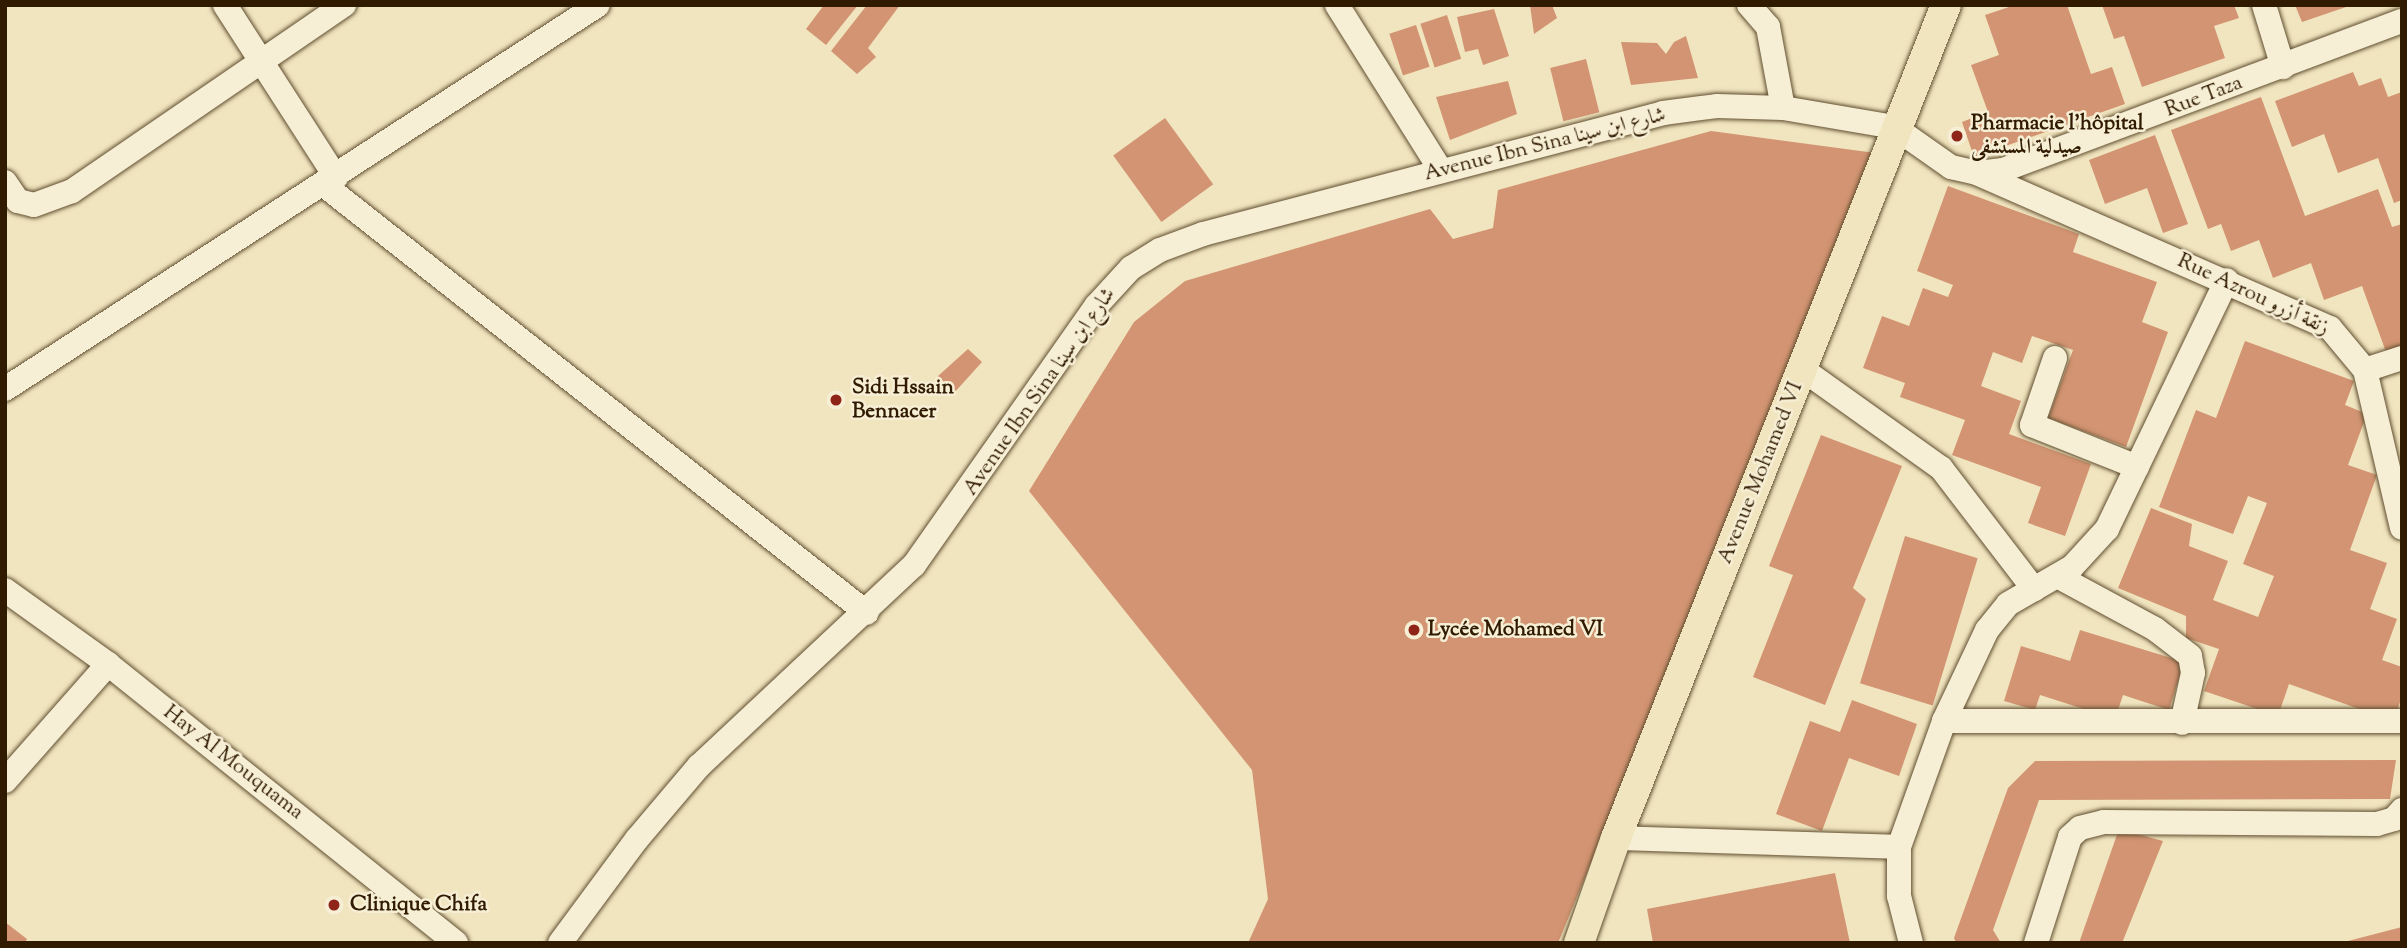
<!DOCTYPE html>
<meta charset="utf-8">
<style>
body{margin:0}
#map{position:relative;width:2407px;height:948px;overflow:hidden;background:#f1e5bf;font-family:"Sorts Mill Goudy",Amiri,serif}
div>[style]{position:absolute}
.building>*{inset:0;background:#d29472;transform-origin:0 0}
.roads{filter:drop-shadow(0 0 2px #604e30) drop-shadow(0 0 2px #604e30)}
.minor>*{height:24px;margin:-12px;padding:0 12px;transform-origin:12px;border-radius:12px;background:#f6eed5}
.major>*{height:30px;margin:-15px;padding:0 15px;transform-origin:15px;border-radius:15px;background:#f1e5bf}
.dots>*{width:19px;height:19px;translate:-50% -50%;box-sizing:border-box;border:4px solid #f6eed5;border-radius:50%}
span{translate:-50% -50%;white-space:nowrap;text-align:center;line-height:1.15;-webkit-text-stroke:5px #f6eed5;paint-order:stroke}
.street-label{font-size:21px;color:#301b01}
.poi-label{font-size:21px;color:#301b01;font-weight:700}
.left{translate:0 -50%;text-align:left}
.frame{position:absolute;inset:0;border:7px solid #301b01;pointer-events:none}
</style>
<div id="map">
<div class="building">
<i style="clip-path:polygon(824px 5px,858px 5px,826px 45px,806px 29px)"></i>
<i style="clip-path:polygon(867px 5px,900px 5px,868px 48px,876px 57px,857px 74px,831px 51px)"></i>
<i style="clip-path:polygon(1530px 5px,1552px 5px,1557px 18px,1534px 34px)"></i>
<i style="clip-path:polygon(2015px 5px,2067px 5px,2091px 74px,2112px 67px,2125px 104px,1974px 157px,1962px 122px,1988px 112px,1971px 65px,1999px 55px,1985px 15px)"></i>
<i style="clip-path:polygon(2102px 5px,2234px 5px,2239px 18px,2214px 26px,2225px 58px,2142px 87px,2124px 36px,2114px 39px)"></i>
<i style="clip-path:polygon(2295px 5px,2349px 5px,2349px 6px,2302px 22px)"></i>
<i style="clip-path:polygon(1494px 9px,1509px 56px,1483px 65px,1478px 49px,1465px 52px,1457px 17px)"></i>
<i style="left:1447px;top:15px;width:46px;height:28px;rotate:72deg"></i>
<i style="left:1416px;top:25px;width:44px;height:28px;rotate:72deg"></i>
<i style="clip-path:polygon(1686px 36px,1698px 78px,1631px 85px,1621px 42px,1657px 43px,1666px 54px,1674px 42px)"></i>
<i style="left:1586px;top:59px;width:55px;height:37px;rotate:76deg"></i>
<i style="clip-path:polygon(2353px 72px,2359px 86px,2381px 78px,2388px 97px,2402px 92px,2402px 200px,2394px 203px,2378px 158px,2338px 173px,2324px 134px,2292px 147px,2275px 101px)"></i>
<i style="clip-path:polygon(1508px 81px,1517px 114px,1450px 140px,1436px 97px)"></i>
<i style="clip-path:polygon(2261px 97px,2305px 216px,2378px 189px,2392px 227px,2402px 224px,2402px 346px,2386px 352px,2362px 286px,2324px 300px,2311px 263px,2273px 278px,2259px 240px,2231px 251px,2221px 224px,2208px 229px,2171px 130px)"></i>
<i style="left:1165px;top:118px;width:82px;height:64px;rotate:54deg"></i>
<i style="clip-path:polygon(1711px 131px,1883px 154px,1558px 943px,1248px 943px,1268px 899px,1252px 770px,1029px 491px,1134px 322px,1185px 281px,1430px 209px,1453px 239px,1493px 228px,1498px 190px)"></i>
<i style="clip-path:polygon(2155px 135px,2188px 224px,2163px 233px,2147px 188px,2105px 204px,2089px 160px)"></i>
<i style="clip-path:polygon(1948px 186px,2079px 234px,2073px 252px,2157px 282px,2142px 322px,2168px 332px,2126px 447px,2048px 418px,2073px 350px,2032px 336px,2022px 363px,1993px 352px,1981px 386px,2021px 401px,2009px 434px,2091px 464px,2065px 536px,2028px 523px,2041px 487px,1952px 455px,1965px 420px,1900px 397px,1905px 383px,1863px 368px,1882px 316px,1909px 326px,1923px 288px,1948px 297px,1953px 285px,1917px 271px)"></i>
<i style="clip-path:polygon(2245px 341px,2354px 381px,2345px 405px,2367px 414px,2348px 465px,2377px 475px,2350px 550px,2387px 563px,2370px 609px,2397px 619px,2382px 660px,2402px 667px,2402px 697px,2393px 721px,2289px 684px,2278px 716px,2204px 691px,2219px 649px,2186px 638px,2186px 616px,2118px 588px,2151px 508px,2192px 524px,2189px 546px,2228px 561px,2213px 600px,2258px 617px,2274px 576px,2243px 564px,2267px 503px,2248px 496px,2233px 534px,2159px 507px,2196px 410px,2216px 418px)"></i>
<i style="clip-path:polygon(968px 349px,982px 362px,954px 393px,938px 376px)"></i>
<i style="clip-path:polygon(1821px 435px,1902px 466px,1853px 588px,1866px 599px,1825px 705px,1753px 677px,1793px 575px,1769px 566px)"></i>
<i style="left:1905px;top:536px;width:76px;height:154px;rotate:17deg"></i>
<i style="clip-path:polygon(2080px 630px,2184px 662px,2169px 710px,2123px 695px,2115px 719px,2040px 695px,2035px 710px,2004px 701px,2021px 646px,2070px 661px)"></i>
<i style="clip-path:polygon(1852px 700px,1917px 724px,1899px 776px,1849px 758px,1822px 831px,1776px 814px,1810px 721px,1840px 732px)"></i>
<i style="clip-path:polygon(2396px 760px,2390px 799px,2039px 800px,1993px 930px,2001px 943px,1956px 943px,1954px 938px,2008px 788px,2035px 761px)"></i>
<i style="clip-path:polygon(2119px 829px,2163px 841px,2122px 943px,2079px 943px)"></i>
<i style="clip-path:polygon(1835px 873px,1850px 943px,1653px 943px,1647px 909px)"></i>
<i style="clip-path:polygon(5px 922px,27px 939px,25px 943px,5px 943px)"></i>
<i style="clip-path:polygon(2402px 927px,2402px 943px,2345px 943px,2344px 942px)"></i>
</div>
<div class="roads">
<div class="minor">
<i style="left:225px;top:5px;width:205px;rotate:57.2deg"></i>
<i style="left:1337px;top:5px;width:196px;rotate:57.9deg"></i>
<i style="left:1749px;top:5px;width:29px;rotate:49deg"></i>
<i style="left:1768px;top:27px;width:82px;rotate:79.5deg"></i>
<i style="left:2264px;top:5px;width:65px;rotate:73deg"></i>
<i style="left:1979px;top:174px;width:383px;rotate:23.7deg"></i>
<i style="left:2330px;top:328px;width:55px;rotate:50.2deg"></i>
<i style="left:2365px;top:370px;width:162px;rotate:76.8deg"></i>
<i style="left:5px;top:182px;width:23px;rotate:56deg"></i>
<i style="left:18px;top:201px;width:16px;rotate:14deg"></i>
<i style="left:34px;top:205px;width:40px;rotate:-20.2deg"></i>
<i style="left:72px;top:191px;width:330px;rotate:-34.4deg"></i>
<i style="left:324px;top:185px;width:691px;rotate:38.25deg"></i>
<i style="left:2055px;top:358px;width:71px;rotate:108.9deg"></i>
<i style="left:2032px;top:425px;width:113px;rotate:21.8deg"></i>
<i style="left:1802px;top:369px;width:171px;rotate:35.5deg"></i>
<i style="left:1941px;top:468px;width:153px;rotate:52.5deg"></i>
<i style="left:2365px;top:370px;width:39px;rotate:-18deg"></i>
<i style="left:5px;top:389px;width:706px;rotate:-32.93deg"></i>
<i style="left:2057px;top:576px;width:111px;rotate:28.4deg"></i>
<i style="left:2155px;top:629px;width:44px;rotate:37.6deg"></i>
<i style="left:2190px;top:656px;width:17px;rotate:80deg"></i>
<i style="left:2193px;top:673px;width:51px;rotate:102.4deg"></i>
<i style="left:5px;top:590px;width:127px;rotate:35.7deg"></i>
<i style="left:108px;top:664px;width:446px;rotate:38.7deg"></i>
<i style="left:1944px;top:721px;width:101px;rotate:-64.7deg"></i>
<i style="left:1987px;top:630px;width:33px;rotate:-51deg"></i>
<i style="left:2008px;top:604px;width:74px;rotate:-30deg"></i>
<i style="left:2072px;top:567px;width:52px;rotate:-47.4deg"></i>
<i style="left:2107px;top:529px;width:276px;rotate:-64.3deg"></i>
<i style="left:5px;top:781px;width:156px;rotate:-48.6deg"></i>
<i style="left:1616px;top:838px;width:283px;rotate:1.8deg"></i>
<i style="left:560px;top:943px;width:129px;rotate:-53.5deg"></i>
<i style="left:637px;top:839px;width:96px;rotate:-49.7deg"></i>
<i style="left:699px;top:766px;width:294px;rotate:-43.1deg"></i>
<i style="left:914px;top:565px;width:317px;rotate:-54.9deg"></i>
<i style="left:1096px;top:306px;width:52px;rotate:-47.4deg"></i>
<i style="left:1131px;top:268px;width:34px;rotate:-32deg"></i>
<i style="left:1160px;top:250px;width:46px;rotate:-20.4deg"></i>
<i style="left:1203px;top:234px;width:476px;rotate:-14.7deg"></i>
<i style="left:1663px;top:113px;width:54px;rotate:-7.4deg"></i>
<i style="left:1717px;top:106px;width:66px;rotate:1.7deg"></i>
<i style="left:1783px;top:108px;width:113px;rotate:9.7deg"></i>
<i style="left:1894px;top:127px;width:70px;rotate:35.1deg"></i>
<i style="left:1951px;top:167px;width:28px;rotate:13deg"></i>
<i style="left:1978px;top:173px;width:25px;rotate:-7deg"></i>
<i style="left:2003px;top:170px;width:426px;rotate:-20.5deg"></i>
<i style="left:1911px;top:943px;width:49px;rotate:-104.3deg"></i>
<i style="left:1899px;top:896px;width:49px;rotate:-90deg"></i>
<i style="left:1899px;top:847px;width:134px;rotate:-70.3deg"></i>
<i style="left:1944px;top:721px;width:458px"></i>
<i style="left:2036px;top:943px;width:111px;rotate:-72.2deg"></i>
<i style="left:2070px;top:837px;width:13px;rotate:-42deg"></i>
<i style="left:2080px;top:828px;width:25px;rotate:-14deg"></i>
<i style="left:2104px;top:822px;width:273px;rotate:0.4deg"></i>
<i style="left:2377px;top:824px;width:18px;rotate:-16deg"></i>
<i style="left:2394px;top:819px;width:12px;rotate:-48deg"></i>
</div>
<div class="major">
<i style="left:1579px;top:943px;width:111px;rotate:-70.6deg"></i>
<i style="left:1616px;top:838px;width:896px;rotate:-68.39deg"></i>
</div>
</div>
<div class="dots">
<i style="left:1957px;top:136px;background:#8f2418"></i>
<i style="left:836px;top:400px;background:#8f2418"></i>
<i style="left:1414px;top:630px;background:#8f2418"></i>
<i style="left:334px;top:905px;background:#8f2418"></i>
</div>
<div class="street-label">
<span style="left:2204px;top:97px;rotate:-21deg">Rue Taza</span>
<span style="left:1545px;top:145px;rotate:-14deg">Avenue Ibn Sina شارع ابن سينا</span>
<span style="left:2253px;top:295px;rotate:25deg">Rue Azrou زنقة أزرو</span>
<span style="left:1040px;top:392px;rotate:-55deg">Avenue Ibn Sina شارع ابن سينا</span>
<span style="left:1761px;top:473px;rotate:-68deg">Avenue Mohamed VI</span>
<span style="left:233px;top:763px;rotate:38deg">Hay Al Mouquama</span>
</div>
<div class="poi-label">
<span class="left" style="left:1971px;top:136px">Pharmacie l'hôpital<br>صيدلية المستشفى</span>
<span class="left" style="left:852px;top:400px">Sidi Hssain<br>Bennacer</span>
<span class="left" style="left:1428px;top:630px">Lycée Mohamed VI</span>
<span class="left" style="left:350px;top:905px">Clinique Chifa</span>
</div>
<div class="frame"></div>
</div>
